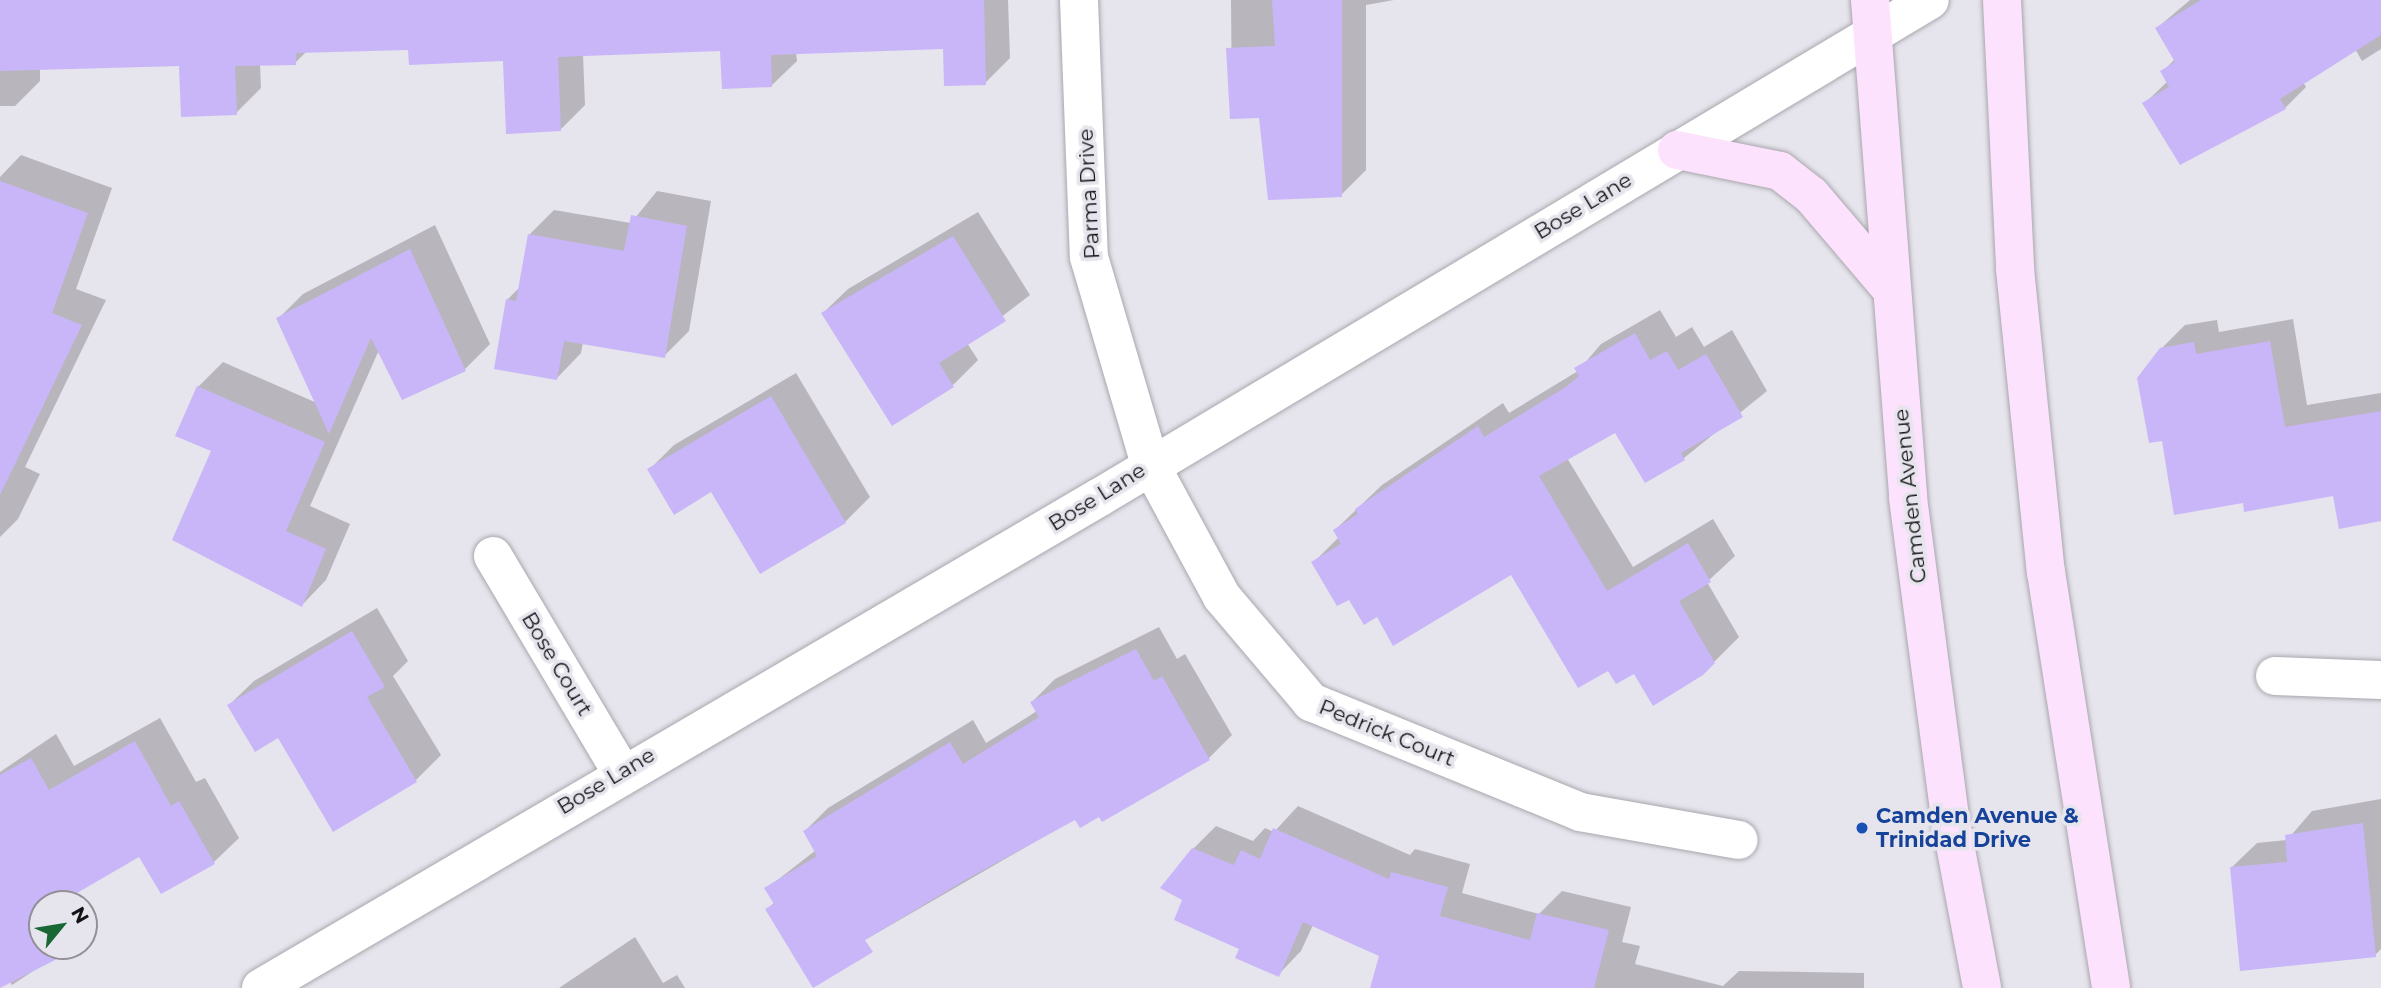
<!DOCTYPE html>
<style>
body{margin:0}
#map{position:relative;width:2381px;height:988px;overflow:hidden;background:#e6e4ec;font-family:Montserrat,sans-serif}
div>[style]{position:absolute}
.shadow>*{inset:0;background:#0003}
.building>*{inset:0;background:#c9b6f9}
.roads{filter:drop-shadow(0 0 2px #a9a7ae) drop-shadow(0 0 2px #a9a7ae)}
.street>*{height:38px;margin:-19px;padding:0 19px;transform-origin:19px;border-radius:19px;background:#fff}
.secondary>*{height:38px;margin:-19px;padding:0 19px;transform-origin:19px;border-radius:19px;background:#fde2fd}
.dots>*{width:19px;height:19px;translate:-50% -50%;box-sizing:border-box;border:4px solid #e6e4ec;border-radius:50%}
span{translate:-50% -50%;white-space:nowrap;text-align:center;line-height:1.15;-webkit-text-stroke:7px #e6e4ec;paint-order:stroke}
.street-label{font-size:21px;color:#131215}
.transit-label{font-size:21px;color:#164399;font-weight:700}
.left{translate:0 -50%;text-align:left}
.north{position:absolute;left:28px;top:890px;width:70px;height:70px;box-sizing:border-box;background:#e6e4ec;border:2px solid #929096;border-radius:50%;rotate:60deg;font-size:19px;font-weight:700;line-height:28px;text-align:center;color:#131215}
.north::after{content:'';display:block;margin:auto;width:24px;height:32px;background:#1a6736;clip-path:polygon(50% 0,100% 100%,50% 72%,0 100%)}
</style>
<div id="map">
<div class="shadow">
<i style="clip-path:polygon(0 0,1008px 0,1010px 58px,985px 83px,944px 47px,796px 52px,797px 61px,772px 85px,722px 49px,583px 54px,585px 105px,560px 130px,505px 59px,410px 49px,307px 51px,295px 63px,260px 64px,261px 88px,236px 113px,181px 64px,40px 68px,40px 81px,15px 106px,0 106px)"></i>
<i style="clip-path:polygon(1231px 0,1394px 0,1366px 5px,1366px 170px,1341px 195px,1261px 117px,1232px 117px)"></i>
<i style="clip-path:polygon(2190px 0,2381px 0,2381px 49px,2362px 61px,2355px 49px,2303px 82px,2306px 87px,2285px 108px,2181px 163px,2145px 103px,2168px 81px,2163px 71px,2175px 59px,2157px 28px)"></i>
<i style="clip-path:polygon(21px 155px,112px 188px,76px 289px,106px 300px,25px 467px,40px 474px,18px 519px,0 537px,0 177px)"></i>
<i style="clip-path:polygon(657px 191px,711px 201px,689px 331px,664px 356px,583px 342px,581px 353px,557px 378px,508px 299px,520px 287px,529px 235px,554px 210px,631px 223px)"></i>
<i style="clip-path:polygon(978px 212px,1030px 295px,967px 343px,978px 360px,953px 385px,823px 313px,848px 289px)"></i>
<i style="clip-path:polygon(435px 225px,490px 344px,465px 369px,379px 350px,310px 506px,350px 524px,326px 580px,302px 605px,213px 450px,198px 387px,223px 362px,317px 403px,278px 319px,303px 294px)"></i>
<i style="clip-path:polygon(1660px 310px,1676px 337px,1692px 327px,1704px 347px,1732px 330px,1767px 391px,1684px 458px,1615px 430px,1567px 458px,1633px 567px,1713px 519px,1735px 556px,1707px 582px,1739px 637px,1702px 674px,1609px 668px,1512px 573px,1349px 598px,1313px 563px,1339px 537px,1335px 530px,1382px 485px,1503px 403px,1509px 413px,1578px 371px,1601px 344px)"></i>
<i style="clip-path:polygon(2293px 319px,2307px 405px,2381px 393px,2381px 520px,2335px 494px,2244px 501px,2161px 349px,2185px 325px,2217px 320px,2219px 332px)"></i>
<i style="clip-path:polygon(796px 373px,870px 497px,845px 522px,649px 470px,674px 445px)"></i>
<i style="clip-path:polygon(377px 608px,408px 661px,393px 676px,441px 755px,416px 780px,278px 735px,229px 705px,254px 681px)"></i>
<i style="clip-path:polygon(1159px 627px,1177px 659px,1185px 654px,1232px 735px,1209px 758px,1100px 814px,1076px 818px,806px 974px,767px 909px,775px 902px,766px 889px,816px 850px,805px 831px,828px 808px,973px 720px,986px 743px,1037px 711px,1032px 702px,1055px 679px)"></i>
<i style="clip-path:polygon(160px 718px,196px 782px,205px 778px,239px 838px,214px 862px,162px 892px,140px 854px,69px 896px,74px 904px,42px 904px,42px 946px,71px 946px,12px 985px,0 966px,0 772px,56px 734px,74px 766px)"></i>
<i style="clip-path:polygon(2381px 799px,2381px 949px,2375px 955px,2232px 867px,2257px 843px,2287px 840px,2312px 811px)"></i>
<i style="clip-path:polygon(1298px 806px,1410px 855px,1415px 849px,1470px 864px,1462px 893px,1539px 914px,1562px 891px,1631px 907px,1622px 942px,1640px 946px,1635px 964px,1723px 986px,1739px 971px,1864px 973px,1864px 988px,1372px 988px,1381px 955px,1313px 925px,1301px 951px,1278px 975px,1184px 900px,1193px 849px,1216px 826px,1253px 841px,1265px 828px,1274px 832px)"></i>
<i style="clip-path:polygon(84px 921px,89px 929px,84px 933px)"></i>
<i style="clip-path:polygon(635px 937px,663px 983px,677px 975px,685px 988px,559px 988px)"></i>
</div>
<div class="building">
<i style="clip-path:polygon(0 0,984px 0,986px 85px,944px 86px,943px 49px,771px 55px,772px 87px,722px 89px,720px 51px,558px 57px,561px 131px,506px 134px,503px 61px,409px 65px,408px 50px,296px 53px,296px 65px,235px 66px,237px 115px,181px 117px,179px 66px,0 71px)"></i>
<i style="clip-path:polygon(1272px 0,1342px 0,1342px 197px,1268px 200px,1259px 118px,1230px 119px,1226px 48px,1275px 46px)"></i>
<i style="clip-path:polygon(2201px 0,2381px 0,2381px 35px,2280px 99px,2286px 109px,2180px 165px,2142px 103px,2169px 87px,2160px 71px,2175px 62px,2155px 28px)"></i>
<i style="clip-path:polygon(0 181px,88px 213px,52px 313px,82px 325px,0 495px)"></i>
<i style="clip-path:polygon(631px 215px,687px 226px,665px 358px,564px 341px,557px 380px,494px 369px,506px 299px,516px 301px,528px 234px,624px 251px)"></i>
<i style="clip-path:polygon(953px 236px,1006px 321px,939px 363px,954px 387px,892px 426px,821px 313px)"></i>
<i style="clip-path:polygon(410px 249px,466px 371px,402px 400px,371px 338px,329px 434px,276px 318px)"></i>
<i style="clip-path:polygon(1635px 333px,1650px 360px,1667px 351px,1678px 370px,1706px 354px,1743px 417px,1681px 453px,1685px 460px,1645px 483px,1615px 433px,1539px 476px,1607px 591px,1688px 543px,1711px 582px,1679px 601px,1715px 663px,1703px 675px,1653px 706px,1634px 674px,1616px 684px,1608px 671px,1578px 688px,1511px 575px,1393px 646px,1377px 617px,1364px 625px,1349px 600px,1337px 606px,1311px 562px,1341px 544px,1333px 530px,1358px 514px,1355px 509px,1478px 426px,1484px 437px,1566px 387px,1579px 376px,1574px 368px)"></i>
<i style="clip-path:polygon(2270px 341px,2285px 427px,2381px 411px,2381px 521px,2339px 529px,2333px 496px,2244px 512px,2243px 503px,2174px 515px,2162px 441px,2149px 443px,2137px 378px,2160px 348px,2194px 342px,2196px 354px)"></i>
<i style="clip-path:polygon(197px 386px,325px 442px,286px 531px,326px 549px,302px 607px,172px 540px,211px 451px,175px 436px)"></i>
<i style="clip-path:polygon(771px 396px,846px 523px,760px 574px,711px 492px,674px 515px,647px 469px)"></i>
<i style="clip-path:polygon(352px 631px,385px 687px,367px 697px,417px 782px,333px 832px,278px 738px,255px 752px,227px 705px)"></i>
<i style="clip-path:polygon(1136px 649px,1154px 681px,1162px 676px,1210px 760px,1102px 822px,1099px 817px,1080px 828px,1075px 820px,965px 880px,865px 940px,873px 952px,813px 988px,765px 909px,774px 904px,764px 888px,817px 856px,803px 831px,950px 742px,963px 764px,1039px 717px,1030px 702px)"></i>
<i style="clip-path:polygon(135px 741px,171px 806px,179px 801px,215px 864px,161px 894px,139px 857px,58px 904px,42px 904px,42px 946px,60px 946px,65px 955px,0 988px,0 775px,31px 758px,49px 790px)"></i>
<i style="clip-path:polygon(2363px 823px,2376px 957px,2240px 971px,2230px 867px,2287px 862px,2285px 835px)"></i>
<i style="clip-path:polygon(1273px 828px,1389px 879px,1391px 872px,1448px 887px,1440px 916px,1530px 940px,1537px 913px,1609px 930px,1594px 988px,1370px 988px,1379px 956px,1303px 922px,1279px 977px,1235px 958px,1239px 949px,1174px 920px,1182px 900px,1160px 888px,1192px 848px,1234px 865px,1241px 850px,1260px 859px)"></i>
</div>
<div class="roads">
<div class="street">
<i style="left:1079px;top:0;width:257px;rotate:87.8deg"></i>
<i style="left:1089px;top:257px;width:216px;rotate:73.6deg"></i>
<i style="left:1150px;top:464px;width:151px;rotate:61.6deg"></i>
<i style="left:1222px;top:597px;width:138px;rotate:49.7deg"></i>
<i style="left:1311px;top:702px;width:291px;rotate:22.2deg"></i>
<i style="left:1580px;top:812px;width:161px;rotate:10deg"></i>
<i style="left:493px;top:556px;width:251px;rotate:59.3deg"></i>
<i style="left:2275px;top:676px;width:106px;rotate:2.2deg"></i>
<i style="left:261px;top:988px;width:972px;rotate:-30.34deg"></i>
<i style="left:1100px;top:497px;width:967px;rotate:-30.91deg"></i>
</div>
<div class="secondary">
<i style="left:1870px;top:0;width:499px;rotate:85.6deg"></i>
<i style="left:1908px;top:498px;width:323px;rotate:82.5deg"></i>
<i style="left:1950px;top:818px;width:173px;rotate:79.3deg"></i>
<i style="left:2002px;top:0;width:269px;rotate:87.2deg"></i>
<i style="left:2015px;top:269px;width:305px;rotate:84.2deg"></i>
<i style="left:2046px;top:572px;width:421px;rotate:81.1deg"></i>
<i style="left:1677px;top:150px;width:105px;rotate:11.5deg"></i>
<i style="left:1780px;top:171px;width:39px;rotate:38deg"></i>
<i style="left:1811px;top:195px;width:123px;rotate:49.6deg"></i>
</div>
</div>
<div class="dots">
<i style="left:1862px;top:828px;background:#1a4fb4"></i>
</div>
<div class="street-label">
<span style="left:1089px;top:194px;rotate:-93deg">Parma Drive</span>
<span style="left:1583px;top:206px;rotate:-31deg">Bose Lane</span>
<span style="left:1910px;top:496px;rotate:-96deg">Camden Avenue</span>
<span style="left:1097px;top:497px;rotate:-32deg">Bose Lane</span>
<span style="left:557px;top:664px;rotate:59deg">Bose Court</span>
<span style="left:1387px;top:733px;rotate:22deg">Pedrick Court</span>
<span style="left:606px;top:781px;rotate:-31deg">Bose Lane</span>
</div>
<div class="transit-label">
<span class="left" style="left:1876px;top:828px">Camden Avenue &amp;<br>Trinidad Drive</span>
</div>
<div class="north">N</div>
</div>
